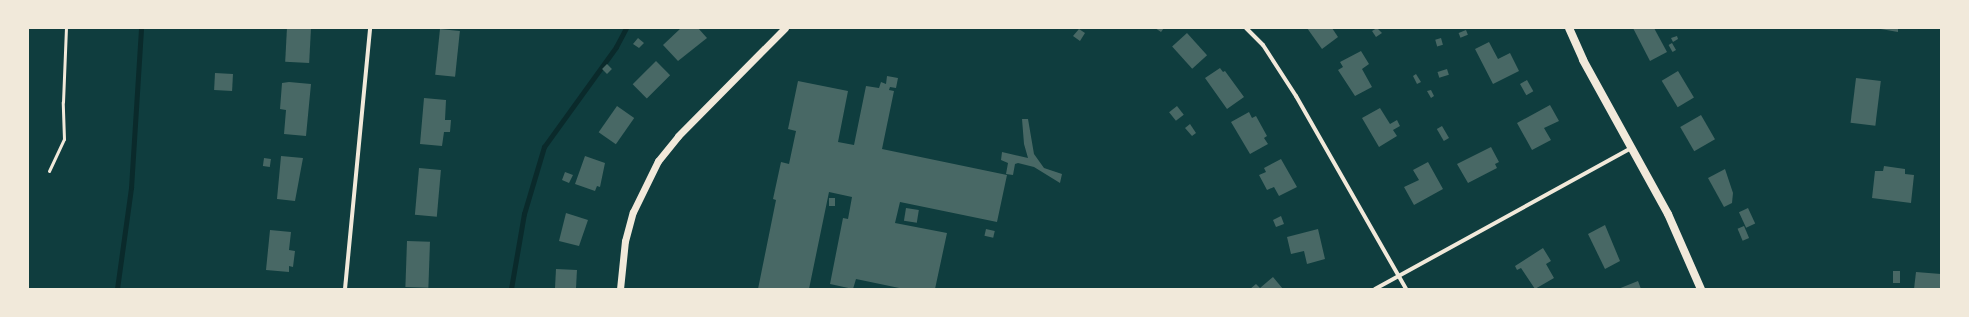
<!DOCTYPE html>
<style>
body{margin:0}
#map{position:relative;width:1969px;height:317px;overflow:hidden;background:#0f3d3e;font-family:"Fira Sans",sans-serif}
div>[style]{position:absolute}
.stream>*{height:4.5px;margin:-2.25px;padding:0 2.25px;transform-origin:2.25px;border-radius:2.25px;background:#0a2a2b}
.building>*{inset:0;background:#486865;transform-origin:0 0}
.service>*{height:3px;margin:-1.5px;padding:0 1.5px;transform-origin:1.5px;border-radius:1.5px;background:#f1e9da}
.minor>*{height:4px;margin:-2px;padding:0 2px;transform-origin:2px;border-radius:2px;background:#f1e9da}
.tertiary>*{height:7px;margin:-3.5px;padding:0 3.5px;transform-origin:3.5px;border-radius:3.5px;background:#f1e9da}
.secondary>*{height:8px;margin:-4px;padding:0 4px;transform-origin:4px;border-radius:4px;background:#f1e9da}
span{translate:-50% -50%;white-space:nowrap;text-align:center;line-height:1.15;-webkit-text-stroke:3px #f1e9da;paint-order:stroke}
.frame{position:absolute;inset:0;border:29px solid #f1e9da;pointer-events:none}
</style>
<div id="map">
<div class="stream">
<i style="left:117px;top:289px;width:102px;rotate:-82.1deg"></i>
<i style="left:131px;top:188px;width:160px;rotate:-86.4deg"></i>
<i style="left:511px;top:289px;width:76px;rotate:-80.2deg"></i>
<i style="left:524px;top:214px;width:70px;rotate:-73.4deg"></i>
<i style="left:544px;top:147px;width:123px;rotate:-54.2deg"></i>
<i style="left:616px;top:47px;width:21px;rotate:-62deg"></i>
</div>
<div class="building">
<i style="left:311px;top:28px;width:35px;height:24px;rotate:93deg"></i>
<i style="clip-path:polygon(681px 28px,698px 28px,707px 38px,678px 61px,663px 45px)"></i>
<i style="clip-path:polygon(1155px 28px,1164px 28px,1161px 32px)"></i>
<i style="clip-path:polygon(1307px 28px,1332px 28px,1338px 37px,1322px 49px)"></i>
<i style="clip-path:polygon(1377px 28px,1382px 33px,1376px 37px,1372px 31px)"></i>
<i style="clip-path:polygon(1633px 28px,1654px 28px,1667px 52px,1650px 61px)"></i>
<i style="clip-path:polygon(1875px 28px,1898px 28px,1898px 32px)"></i>
<i style="left:440px;top:29px;width:20px;height:46px;rotate:6deg"></i>
<i style="clip-path:polygon(1079px 29px,1085px 33px,1080px 41px,1073px 36px)"></i>
<i style="left:1466px;top:30px;width:5px;height:8px;rotate:68deg"></i>
<i style="left:1187px;top:33px;width:30px;height:20px;rotate:48deg"></i>
<i style="clip-path:polygon(1677px 36px,1678px 39px,1673px 42px,1671px 38px)"></i>
<i style="clip-path:polygon(638px 38px,644px 43px,639px 48px,633px 44px)"></i>
<i style="left:1441px;top:38px;width:7px;height:6px;rotate:74deg"></i>
<i style="clip-path:polygon(1489px 42px,1498px 59px,1510px 53px,1519px 71px,1493px 84px,1475px 49px)"></i>
<i style="left:1672px;top:43px;width:8px;height:4px;rotate:60deg"></i>
<i style="clip-path:polygon(1361px 51px,1369px 64px,1362px 69px,1372px 87px,1355px 96px,1338px 70px,1343px 67px,1340px 62px)"></i>
<i style="left:656px;top:61px;width:20px;height:33px;rotate:45deg"></i>
<i style="left:607px;top:64px;width:7px;height:7px;rotate:45deg"></i>
<i style="clip-path:polygon(1220px 68px,1223px 72px,1225px 71px,1244px 97px,1227px 109px,1205px 78px)"></i>
<i style="left:1447px;top:69px;width:6px;height:10px;rotate:72deg"></i>
<i style="left:1678px;top:71px;width:31px;height:19px;rotate:59deg"></i>
<i style="left:215px;top:73px;width:18px;height:17px;rotate:3deg"></i>
<i style="clip-path:polygon(1416px 74px,1421px 82px,1417px 84px,1413px 76px)"></i>
<i style="clip-path:polygon(887px 76px,898px 78px,896px 88px,890px 87px,889px 90px,894px 91px,882px 149px,1007px 175px,997px 222px,900px 202px,895px 223px,947px 233px,935px 289px,904px 289px,856px 279px,853px 289px,830px 284px,843px 218px,848px 219px,852px 197px,829px 192px,809px 289px,758px 289px,776px 200px,773px 199px,781px 162px,789px 164px,796px 131px,788px 129px,798px 81px,848px 91px,838px 142px,854px 145px,866px 86px,879px 88px,881px 82px,886px 84px)"></i>
<i style="left:1856px;top:78px;width:25px;height:45px;rotate:7deg"></i>
<i style="left:1527px;top:80px;width:13px;height:8px;rotate:61deg"></i>
<i style="clip-path:polygon(289px 82px,311px 84px,306px 136px,284px 134px,286px 110px,280px 109px,282px 83px)"></i>
<i style="clip-path:polygon(1431px 90px,1434px 96px,1431px 98px,1427px 91px)"></i>
<i style="clip-path:polygon(424px 98px,446px 100px,445px 120px,451px 120px,450px 132px,444px 132px,442px 146px,420px 144px)"></i>
<i style="clip-path:polygon(1550px 105px,1559px 121px,1544px 128px,1551px 140px,1532px 150px,1517px 123px)"></i>
<i style="left:617px;top:106px;width:21px;height:32px;rotate:35deg"></i>
<i style="left:1177px;top:106px;width:11px;height:10px;rotate:52deg"></i>
<i style="clip-path:polygon(1380px 108px,1390px 124px,1397px 120px,1400px 126px,1393px 130px,1397px 136px,1379px 147px,1362px 118px)"></i>
<i style="clip-path:polygon(1249px 112px,1252px 118px,1256px 116px,1267px 136px,1264px 138px,1268px 144px,1250px 154px,1231px 122px)"></i>
<i style="left:1701px;top:115px;width:28px;height:24px;rotate:60deg"></i>
<i style="clip-path:polygon(1022px 119px,1028px 119px,1034px 154px,1044px 168px,1062px 174px,1060px 183px,1034px 167px,1018px 163px,1015px 164px,1013px 175px,1006px 174px,1008px 163px,1001px 160px,1002px 152px,1028px 158px,1024px 144px)"></i>
<i style="clip-path:polygon(1190px 124px,1196px 133px,1192px 136px,1185px 128px)"></i>
<i style="left:1442px;top:126px;width:14px;height:6px;rotate:60deg"></i>
<i style="clip-path:polygon(1491px 147px,1499px 162px,1495px 164px,1497px 168px,1468px 183px,1457px 164px)"></i>
<i style="clip-path:polygon(281px 156px,303px 158px,295px 201px,277px 199px)"></i>
<i style="clip-path:polygon(585px 156px,605px 163px,600px 187px,597px 186px,595px 191px,575px 184px)"></i>
<i style="left:264px;top:158px;width:7px;height:8px;rotate:8deg"></i>
<i style="clip-path:polygon(1281px 159px,1297px 187px,1279px 196px,1274px 187px,1267px 190px,1259px 175px,1266px 172px,1264px 168px)"></i>
<i style="clip-path:polygon(1428px 162px,1443px 189px,1414px 205px,1404px 187px,1419px 180px,1413px 170px)"></i>
<i style="clip-path:polygon(1884px 166px,1905px 169px,1905px 174px,1914px 175px,1911px 203px,1872px 198px,1875px 171px,1883px 171px)"></i>
<i style="left:419px;top:168px;width:22px;height:47px;rotate:5deg"></i>
<i style="clip-path:polygon(1725px 169px,1733px 193px,1732px 203px,1724px 207px,1708px 178px)"></i>
<i style="clip-path:polygon(565px 172px,573px 175px,569px 183px,562px 180px)"></i>
<i style="left:829px;top:198px;width:6px;height:8px"></i>
<i style="left:906px;top:208px;width:13px;height:13px;rotate:9deg"></i>
<i style="left:1748px;top:208px;width:17px;height:10px;rotate:65deg"></i>
<i style="clip-path:polygon(566px 213px,588px 220px,579px 246px,559px 241px)"></i>
<i style="clip-path:polygon(1281px 216px,1284px 224px,1276px 227px,1273px 220px)"></i>
<i style="clip-path:polygon(1605px 225px,1620px 261px,1605px 269px,1588px 234px)"></i>
<i style="left:1744px;top:226px;width:13px;height:7px;rotate:67deg"></i>
<i style="left:986px;top:229px;width:9px;height:7px;rotate:13deg"></i>
<i style="clip-path:polygon(1318px 229px,1325px 259px,1307px 264px,1304px 251px,1291px 254px,1287px 237px)"></i>
<i style="clip-path:polygon(270px 230px,291px 232px,289px 250px,295px 251px,293px 267px,289px 266px,289px 272px,266px 270px)"></i>
<i style="left:407px;top:241px;width:23px;height:46px;rotate:2deg"></i>
<i style="clip-path:polygon(1543px 248px,1551px 261px,1546px 264px,1554px 278px,1535px 289px,1521px 268px,1517px 270px,1515px 266px)"></i>
<i style="left:556px;top:269px;width:21px;height:20px;rotate:3deg"></i>
<i style="left:1893px;top:271px;width:7px;height:12px"></i>
<i style="clip-path:polygon(1916px 272px,1941px 274px,1941px 289px,1914px 289px)"></i>
<i style="clip-path:polygon(1273px 277px,1283px 289px,1250px 289px,1256px 284px,1260px 288px)"></i>
<i style="clip-path:polygon(1638px 281px,1641px 289px,1618px 289px)"></i>
</div>
<div class="service">
<i style="left:49px;top:171px;width:35px;rotate:-65deg"></i>
<i style="left:64px;top:139px;width:37px;rotate:-92deg"></i>
<i style="left:63px;top:102px;width:74px;rotate:-87.7deg"></i>
</div>
<div class="minor">
<i style="left:1246px;top:28px;width:24px;rotate:45deg"></i>
<i style="left:1263px;top:45px;width:61px;rotate:57.1deg"></i>
<i style="left:1296px;top:96px;width:222px;rotate:60.3deg"></i>
<i style="left:345px;top:289px;width:262px;rotate:-84.5deg"></i>
<i style="left:1375px;top:289px;width:293px;rotate:-28.8deg"></i>
</div>
<div class="tertiary">
<i style="left:620px;top:289px;width:48px;rotate:-84.1deg"></i>
<i style="left:625px;top:241px;width:30px;rotate:-75deg"></i>
<i style="left:633px;top:212px;width:57px;rotate:-63.9deg"></i>
<i style="left:658px;top:161px;width:32px;rotate:-51deg"></i>
<i style="left:678px;top:136px;width:152px;rotate:-45.3deg"></i>
</div>
<div class="secondary">
<i style="left:1569px;top:28px;width:35px;rotate:66deg"></i>
<i style="left:1583px;top:60px;width:176px;rotate:61.1deg"></i>
<i style="left:1668px;top:214px;width:82px;rotate:66.3deg"></i>
</div>
<div class="frame"></div>
</div>
